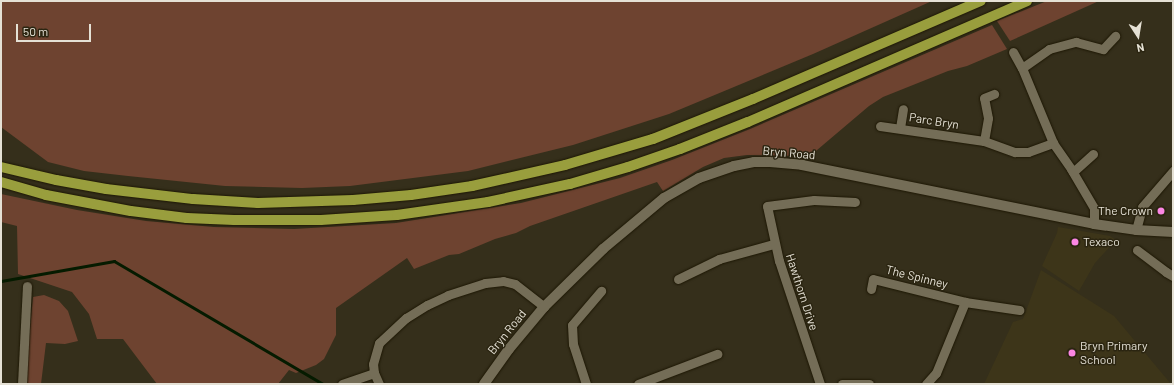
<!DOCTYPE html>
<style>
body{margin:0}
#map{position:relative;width:1174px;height:385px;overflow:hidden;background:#352f1b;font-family:Barlow,sans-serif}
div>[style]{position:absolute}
.built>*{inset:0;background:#3d3519}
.green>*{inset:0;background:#6e4330}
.stream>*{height:3px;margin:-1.5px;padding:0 1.5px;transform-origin:1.5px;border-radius:1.5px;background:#051b00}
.roads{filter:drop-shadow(0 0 1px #1d1704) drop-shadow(0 0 1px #1d1704)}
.minor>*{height:9px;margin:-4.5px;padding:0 4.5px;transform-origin:4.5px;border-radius:4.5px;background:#746d57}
.tertiary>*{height:10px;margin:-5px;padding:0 5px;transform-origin:5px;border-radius:5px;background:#746d57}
.primary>*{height:10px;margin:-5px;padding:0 5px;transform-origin:5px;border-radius:5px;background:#999e3d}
.dots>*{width:11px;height:11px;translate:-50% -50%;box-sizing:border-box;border:2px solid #2b2511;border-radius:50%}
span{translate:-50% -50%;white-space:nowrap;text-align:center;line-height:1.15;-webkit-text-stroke:3px #2b2511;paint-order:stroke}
.street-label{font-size:12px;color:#e5e1d5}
.poi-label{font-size:12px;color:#e5e1d5}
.right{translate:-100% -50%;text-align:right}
.left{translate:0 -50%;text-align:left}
.frame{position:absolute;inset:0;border:2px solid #e5e1d5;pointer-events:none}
.north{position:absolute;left:1118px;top:16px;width:40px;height:40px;-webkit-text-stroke:3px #2b2511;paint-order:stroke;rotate:168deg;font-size:11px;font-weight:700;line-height:16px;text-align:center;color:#e5e1d5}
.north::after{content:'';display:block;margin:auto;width:14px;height:18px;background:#e5e1d5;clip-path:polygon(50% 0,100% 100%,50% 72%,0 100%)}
.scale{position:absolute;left:16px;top:24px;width:75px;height:18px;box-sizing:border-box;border:2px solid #e5e1d5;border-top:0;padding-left:5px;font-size:12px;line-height:14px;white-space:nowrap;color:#e5e1d5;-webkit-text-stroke:3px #2b2511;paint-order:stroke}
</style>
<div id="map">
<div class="built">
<i style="clip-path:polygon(1058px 227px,1110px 236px,1116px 240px,1095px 263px,1079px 291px,1042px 266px,1057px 233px)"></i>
<i style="clip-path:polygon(1041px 270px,1114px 316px,1171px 384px,984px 384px,1013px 322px,1023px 319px)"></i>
</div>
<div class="green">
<i style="clip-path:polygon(1px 1px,932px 1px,813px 54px,669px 114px,573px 145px,468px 171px,350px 186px,302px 188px,225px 186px,128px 176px,84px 171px,48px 162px,1px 127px)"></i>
<i style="clip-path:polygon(1047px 1px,1099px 1px,1010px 41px,997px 21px)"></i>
<i style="clip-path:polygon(992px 25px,1007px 49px,967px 66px,948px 71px,883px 97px,869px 106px,810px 156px,747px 155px,724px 158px,703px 167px,663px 191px,657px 182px,530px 226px,516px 233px,495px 239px,459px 254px,449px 255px,414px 269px,407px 258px,336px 308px,336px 335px,324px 359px,316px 365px,296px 373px,289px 370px,278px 384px,157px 384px,123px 339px,97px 339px,89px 314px,72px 292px,18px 274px,17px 226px,1px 222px,1px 194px,77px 210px,146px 221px,214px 227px,294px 229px,396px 223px,521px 203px,620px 178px,672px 160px,750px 129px)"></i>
<i style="clip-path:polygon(44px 295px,59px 301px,68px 311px,78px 341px,65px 344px,46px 343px,41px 384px,25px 384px,33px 297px)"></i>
</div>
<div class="stream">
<i style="left:1px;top:281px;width:115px;rotate:-10deg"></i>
<i style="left:114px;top:261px;width:243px;rotate:30.5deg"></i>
</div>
<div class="roads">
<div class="minor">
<i style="left:1013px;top:52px;width:18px;rotate:61deg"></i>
<i style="left:1022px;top:68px;width:81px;rotate:67.5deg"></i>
<i style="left:1053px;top:143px;width:32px;rotate:55deg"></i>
<i style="left:1071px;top:169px;width:45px;rotate:59.5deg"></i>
<i style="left:1094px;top:208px;width:16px;rotate:90deg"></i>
<i style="left:1022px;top:68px;width:33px;rotate:-35deg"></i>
<i style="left:1049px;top:49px;width:28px;rotate:-15deg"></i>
<i style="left:1076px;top:42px;width:28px;rotate:15deg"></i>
<i style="left:1103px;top:49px;width:18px;rotate:-47deg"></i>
<i style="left:880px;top:126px;width:105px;rotate:8.2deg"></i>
<i style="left:984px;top:141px;width:33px;rotate:20deg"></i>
<i style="left:1015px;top:152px;width:13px"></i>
<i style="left:1028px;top:152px;width:27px;rotate:-20deg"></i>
<i style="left:900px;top:128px;width:19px;rotate:-81deg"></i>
<i style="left:984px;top:141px;width:23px;rotate:-80deg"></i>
<i style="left:988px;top:118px;width:20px;rotate:-101deg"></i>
<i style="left:984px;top:98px;width:11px;rotate:-22deg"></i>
<i style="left:1073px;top:172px;width:27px;rotate:-42deg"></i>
<i style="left:1136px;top:230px;width:24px;rotate:-75deg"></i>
<i style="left:1142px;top:207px;width:48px;rotate:-49.3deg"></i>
<i style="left:1137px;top:250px;width:36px;rotate:37deg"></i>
<i style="left:1166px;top:272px;width:8px;rotate:30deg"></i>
<i style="left:678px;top:279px;width:46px;rotate:-26deg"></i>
<i style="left:719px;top:259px;width:57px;rotate:-15.3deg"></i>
<i style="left:871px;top:289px;width:10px;rotate:-79deg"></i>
<i style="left:873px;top:279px;width:95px;rotate:14deg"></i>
<i style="left:965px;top:302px;width:55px;rotate:8.4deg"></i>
<i style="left:22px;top:384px;width:98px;rotate:-87.1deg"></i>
<i style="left:342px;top:384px;width:34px;rotate:-19deg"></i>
<i style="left:379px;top:384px;width:12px;rotate:-114deg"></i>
<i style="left:374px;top:373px;width:9px;rotate:-96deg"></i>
<i style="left:373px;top:364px;width:22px;rotate:-74deg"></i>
<i style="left:379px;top:343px;width:37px;rotate:-43deg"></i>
<i style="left:406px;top:318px;width:25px;rotate:-32deg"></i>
<i style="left:427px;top:305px;width:23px;rotate:-25deg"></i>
<i style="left:448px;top:295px;width:39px;rotate:-18deg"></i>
<i style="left:485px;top:283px;width:18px;rotate:-6deg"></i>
<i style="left:503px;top:281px;width:12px;rotate:14deg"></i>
<i style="left:515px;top:284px;width:37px;rotate:38deg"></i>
<i style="left:586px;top:384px;width:42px;rotate:-108deg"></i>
<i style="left:573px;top:344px;width:19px;rotate:-93deg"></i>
<i style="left:572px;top:325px;width:45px;rotate:-49.5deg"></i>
<i style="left:638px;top:384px;width:85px;rotate:-20.8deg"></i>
<i style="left:820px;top:384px;width:130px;rotate:-108.4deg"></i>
<i style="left:779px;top:261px;width:56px;rotate:-102.3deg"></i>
<i style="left:767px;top:206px;width:47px;rotate:-7.3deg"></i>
<i style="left:814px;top:200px;width:41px;rotate:2.8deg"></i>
<i style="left:842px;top:384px;width:27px"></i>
<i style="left:926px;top:384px;width:15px;rotate:-48deg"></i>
<i style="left:936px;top:373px;width:77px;rotate:-67.8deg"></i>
</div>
<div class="tertiary">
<i style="left:484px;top:384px;width:43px;rotate:-54.5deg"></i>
<i style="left:509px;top:349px;width:55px;rotate:-50.2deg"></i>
<i style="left:544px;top:307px;width:83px;rotate:-44.5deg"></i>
<i style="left:603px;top:249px;width:80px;rotate:-39.9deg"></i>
<i style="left:664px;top:198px;width:40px;rotate:-29.7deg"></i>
<i style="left:699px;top:178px;width:37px;rotate:-19deg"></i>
<i style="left:734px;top:166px;width:20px;rotate:-11deg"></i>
<i style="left:754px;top:162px;width:16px"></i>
<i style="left:770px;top:162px;width:32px;rotate:5deg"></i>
<i style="left:802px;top:165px;width:298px;rotate:11.4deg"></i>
<i style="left:1094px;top:224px;width:42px;rotate:8.1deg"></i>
<i style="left:1136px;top:230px;width:37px;rotate:3deg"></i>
</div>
<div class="primary">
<i style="left:1px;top:167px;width:57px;rotate:13.3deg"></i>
<i style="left:56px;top:180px;width:51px;rotate:10.2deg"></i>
<i style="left:106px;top:189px;width:88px;rotate:6.6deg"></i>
<i style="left:193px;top:199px;width:65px;rotate:3.5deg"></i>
<i style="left:258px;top:203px;width:95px;rotate:-1.8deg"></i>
<i style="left:353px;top:200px;width:58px;rotate:-4.9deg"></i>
<i style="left:411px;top:195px;width:62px;rotate:-8.4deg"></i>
<i style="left:472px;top:186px;width:95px;rotate:-12.7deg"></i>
<i style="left:565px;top:165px;width:92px;rotate:-16.5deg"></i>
<i style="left:653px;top:139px;width:108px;rotate:-21.8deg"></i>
<i style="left:753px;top:99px;width:248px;rotate:-23.3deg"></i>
<i style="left:1px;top:182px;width:47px;rotate:16.1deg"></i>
<i style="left:46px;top:195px;width:86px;rotate:10.7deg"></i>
<i style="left:131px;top:211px;width:56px;rotate:7.1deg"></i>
<i style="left:187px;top:218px;width:47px;rotate:2.4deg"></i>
<i style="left:234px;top:220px;width:87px"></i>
<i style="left:321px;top:220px;width:76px;rotate:-3.8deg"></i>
<i style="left:397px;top:215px;width:92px;rotate:-8.1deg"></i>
<i style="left:488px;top:202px;width:84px;rotate:-12.4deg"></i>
<i style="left:570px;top:184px;width:60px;rotate:-16.3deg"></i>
<i style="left:628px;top:167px;width:55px;rotate:-19.1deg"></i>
<i style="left:680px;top:149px;width:73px;rotate:-21.7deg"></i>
<i style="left:748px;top:122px;width:304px;rotate:-23.4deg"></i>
</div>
</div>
<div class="dots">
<i style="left:1161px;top:211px;background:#fc86e4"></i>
<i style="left:1075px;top:242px;background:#fc86e4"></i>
<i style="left:1072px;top:353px;background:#fc86e4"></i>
</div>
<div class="street-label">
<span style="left:934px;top:121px;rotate:9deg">Parc Bryn</span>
<span style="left:789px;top:153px;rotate:5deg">Bryn Road</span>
<span style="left:917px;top:277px;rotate:14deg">The Spinney</span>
<span style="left:802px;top:292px;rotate:72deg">Hawthorn Drive</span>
<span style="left:507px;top:332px;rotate:-51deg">Bryn Road</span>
</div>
<div class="poi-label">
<span class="right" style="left:1153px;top:211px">The Crown</span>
<span class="left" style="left:1083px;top:242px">Texaco</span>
<span class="left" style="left:1080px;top:353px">Bryn Primary<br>School</span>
</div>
<div class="frame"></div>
<div class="north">N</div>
<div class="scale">50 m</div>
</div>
